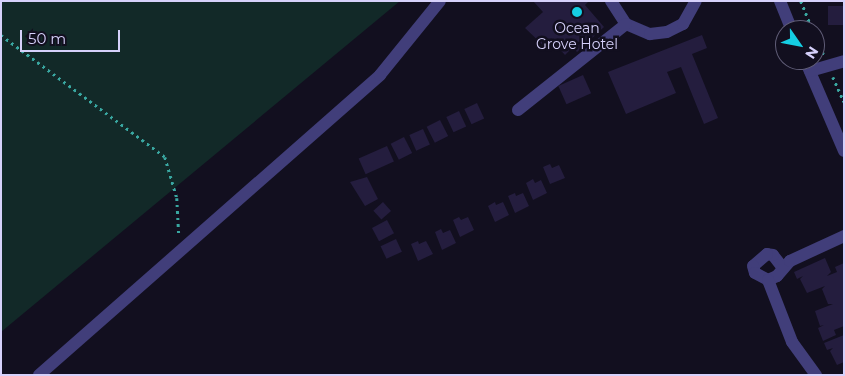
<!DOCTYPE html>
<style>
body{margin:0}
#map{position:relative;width:845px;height:376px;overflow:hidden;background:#120f1f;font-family:Montserrat,sans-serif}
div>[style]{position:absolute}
.green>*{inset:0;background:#122928}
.building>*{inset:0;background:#241d3e;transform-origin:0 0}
.path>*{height:2.5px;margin-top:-1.25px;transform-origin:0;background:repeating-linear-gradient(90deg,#39a7a1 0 2.5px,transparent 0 6.5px)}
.minor>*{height:12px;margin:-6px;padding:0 6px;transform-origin:6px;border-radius:6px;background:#413e7a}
.dots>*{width:14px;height:14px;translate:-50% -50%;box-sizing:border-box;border:2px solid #120f1f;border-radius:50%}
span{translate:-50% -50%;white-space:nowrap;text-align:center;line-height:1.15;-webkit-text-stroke:5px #120f1f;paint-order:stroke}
.poi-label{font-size:14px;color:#d6d1fb}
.frame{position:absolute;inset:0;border:2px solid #d6d1fb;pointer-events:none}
.north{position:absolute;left:775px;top:20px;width:50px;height:50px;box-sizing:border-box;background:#120f1f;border:1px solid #605d77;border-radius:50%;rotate:123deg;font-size:14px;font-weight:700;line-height:20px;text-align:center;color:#d6d1fb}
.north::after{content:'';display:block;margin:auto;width:18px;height:22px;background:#15cee3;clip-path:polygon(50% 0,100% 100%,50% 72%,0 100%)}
.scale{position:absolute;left:20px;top:30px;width:100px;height:22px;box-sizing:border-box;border:2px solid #d6d1fb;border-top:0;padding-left:6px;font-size:15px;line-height:18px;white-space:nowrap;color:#d6d1fb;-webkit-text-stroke:4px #120f1f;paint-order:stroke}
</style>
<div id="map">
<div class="green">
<i style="clip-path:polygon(1px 1px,400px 1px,1px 332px)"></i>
</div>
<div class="building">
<i style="clip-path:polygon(533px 1px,589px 1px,585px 5px,604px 27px,577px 52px,573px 47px,565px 55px,556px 45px,549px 51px,525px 28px,543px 12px)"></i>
<i style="left:828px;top:6px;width:16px;height:19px"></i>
<i style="clip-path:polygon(702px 35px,707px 48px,692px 54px,718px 118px,704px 124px,681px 67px,667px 72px,676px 93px,626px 114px,608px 72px)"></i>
<i style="left:583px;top:75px;width:20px;height:27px;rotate:66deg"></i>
<i style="left:477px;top:103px;width:17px;height:14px;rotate:65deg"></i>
<i style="left:459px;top:111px;width:17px;height:14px;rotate:65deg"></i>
<i style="left:440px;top:120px;width:18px;height:15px;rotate:63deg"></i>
<i style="left:423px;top:129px;width:17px;height:15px;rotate:66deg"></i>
<i style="left:404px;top:137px;width:18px;height:15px;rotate:63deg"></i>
<i style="left:387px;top:146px;width:17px;height:31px;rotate:66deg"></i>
<i style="clip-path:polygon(550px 164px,552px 168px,559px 165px,565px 178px,550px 184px,543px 167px)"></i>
<i style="clip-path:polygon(367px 177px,378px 199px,365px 206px,350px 182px)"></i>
<i style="clip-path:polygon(533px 179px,535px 183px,541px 180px,547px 193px,533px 200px,526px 183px)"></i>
<i style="clip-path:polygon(515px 193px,516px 196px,523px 193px,529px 206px,515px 213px,508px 196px)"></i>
<i style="left:383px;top:202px;width:12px;height:13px;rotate:48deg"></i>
<i style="clip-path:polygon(495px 202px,496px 205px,503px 202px,509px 215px,495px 222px,488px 206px)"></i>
<i style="clip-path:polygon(459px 217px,461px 220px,468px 217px,474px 230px,460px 237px,453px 220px)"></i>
<i style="left:387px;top:220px;width:15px;height:17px;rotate:62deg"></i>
<i style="clip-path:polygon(441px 229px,443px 233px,450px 230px,456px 243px,442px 250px,435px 232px)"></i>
<i style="left:396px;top:239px;width:14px;height:17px;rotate:65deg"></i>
<i style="clip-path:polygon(418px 241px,419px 244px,426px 241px,433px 254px,418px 261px,411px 244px)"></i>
<i style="clip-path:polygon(825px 258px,831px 272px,827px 276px,837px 272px,835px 267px,844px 263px,844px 326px,834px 330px,836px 335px,823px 341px,818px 328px,824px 325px,820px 326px,815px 311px,833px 304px,828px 304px,822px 289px,825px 286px,807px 293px,800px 279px,803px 276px,797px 279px,794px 272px)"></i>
<i style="clip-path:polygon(844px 335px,844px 362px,837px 365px,830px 351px,833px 348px,827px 350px,824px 343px)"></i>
</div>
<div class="path">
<i style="left:801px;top:1px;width:31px;rotate:68deg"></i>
<i style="left:815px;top:34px;width:23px;rotate:67deg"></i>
<i style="left:1px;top:35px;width:204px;rotate:36.6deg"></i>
<i style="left:165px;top:157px;width:43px;rotate:73.7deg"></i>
<i style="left:177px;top:198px;width:38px;rotate:87deg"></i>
<i style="left:833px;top:77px;width:27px;rotate:66deg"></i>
</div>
<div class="minor">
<i style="left:611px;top:1px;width:27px;rotate:57deg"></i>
<i style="left:626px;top:24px;width:26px;rotate:23deg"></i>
<i style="left:650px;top:34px;width:17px;rotate:-7deg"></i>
<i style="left:667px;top:32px;width:18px;rotate:-27deg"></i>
<i style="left:683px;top:24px;width:26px;rotate:-61deg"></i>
<i style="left:780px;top:1px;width:31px;rotate:68deg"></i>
<i style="left:805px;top:60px;width:99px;rotate:66.8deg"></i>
<i style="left:810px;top:71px;width:35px;rotate:-16deg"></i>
<i style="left:518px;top:110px;width:138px;rotate:-38.5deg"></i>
<i style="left:783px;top:268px;width:16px;rotate:-128deg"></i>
<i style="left:773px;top:255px;width:6px;rotate:-171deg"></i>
<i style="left:767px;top:254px;width:18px;rotate:139deg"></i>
<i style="left:753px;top:266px;width:7px;rotate:74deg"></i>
<i style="left:755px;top:273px;width:15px;rotate:28deg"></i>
<i style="left:768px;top:280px;width:10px;rotate:-24deg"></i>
<i style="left:777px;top:276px;width:20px;rotate:-49deg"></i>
<i style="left:790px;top:261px;width:60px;rotate:-24.8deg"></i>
<i style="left:768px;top:280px;width:66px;rotate:68.8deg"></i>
<i style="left:792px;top:342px;width:41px;rotate:54deg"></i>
<i style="left:39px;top:375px;width:454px;rotate:-41.3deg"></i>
<i style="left:380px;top:75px;width:95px;rotate:-51deg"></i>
</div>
<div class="dots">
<i style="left:577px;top:12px;background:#15cee3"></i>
</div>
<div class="poi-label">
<span style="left:577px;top:36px">Ocean<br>Grove Hotel</span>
</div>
<div class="frame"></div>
<div class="north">N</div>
<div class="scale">50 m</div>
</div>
